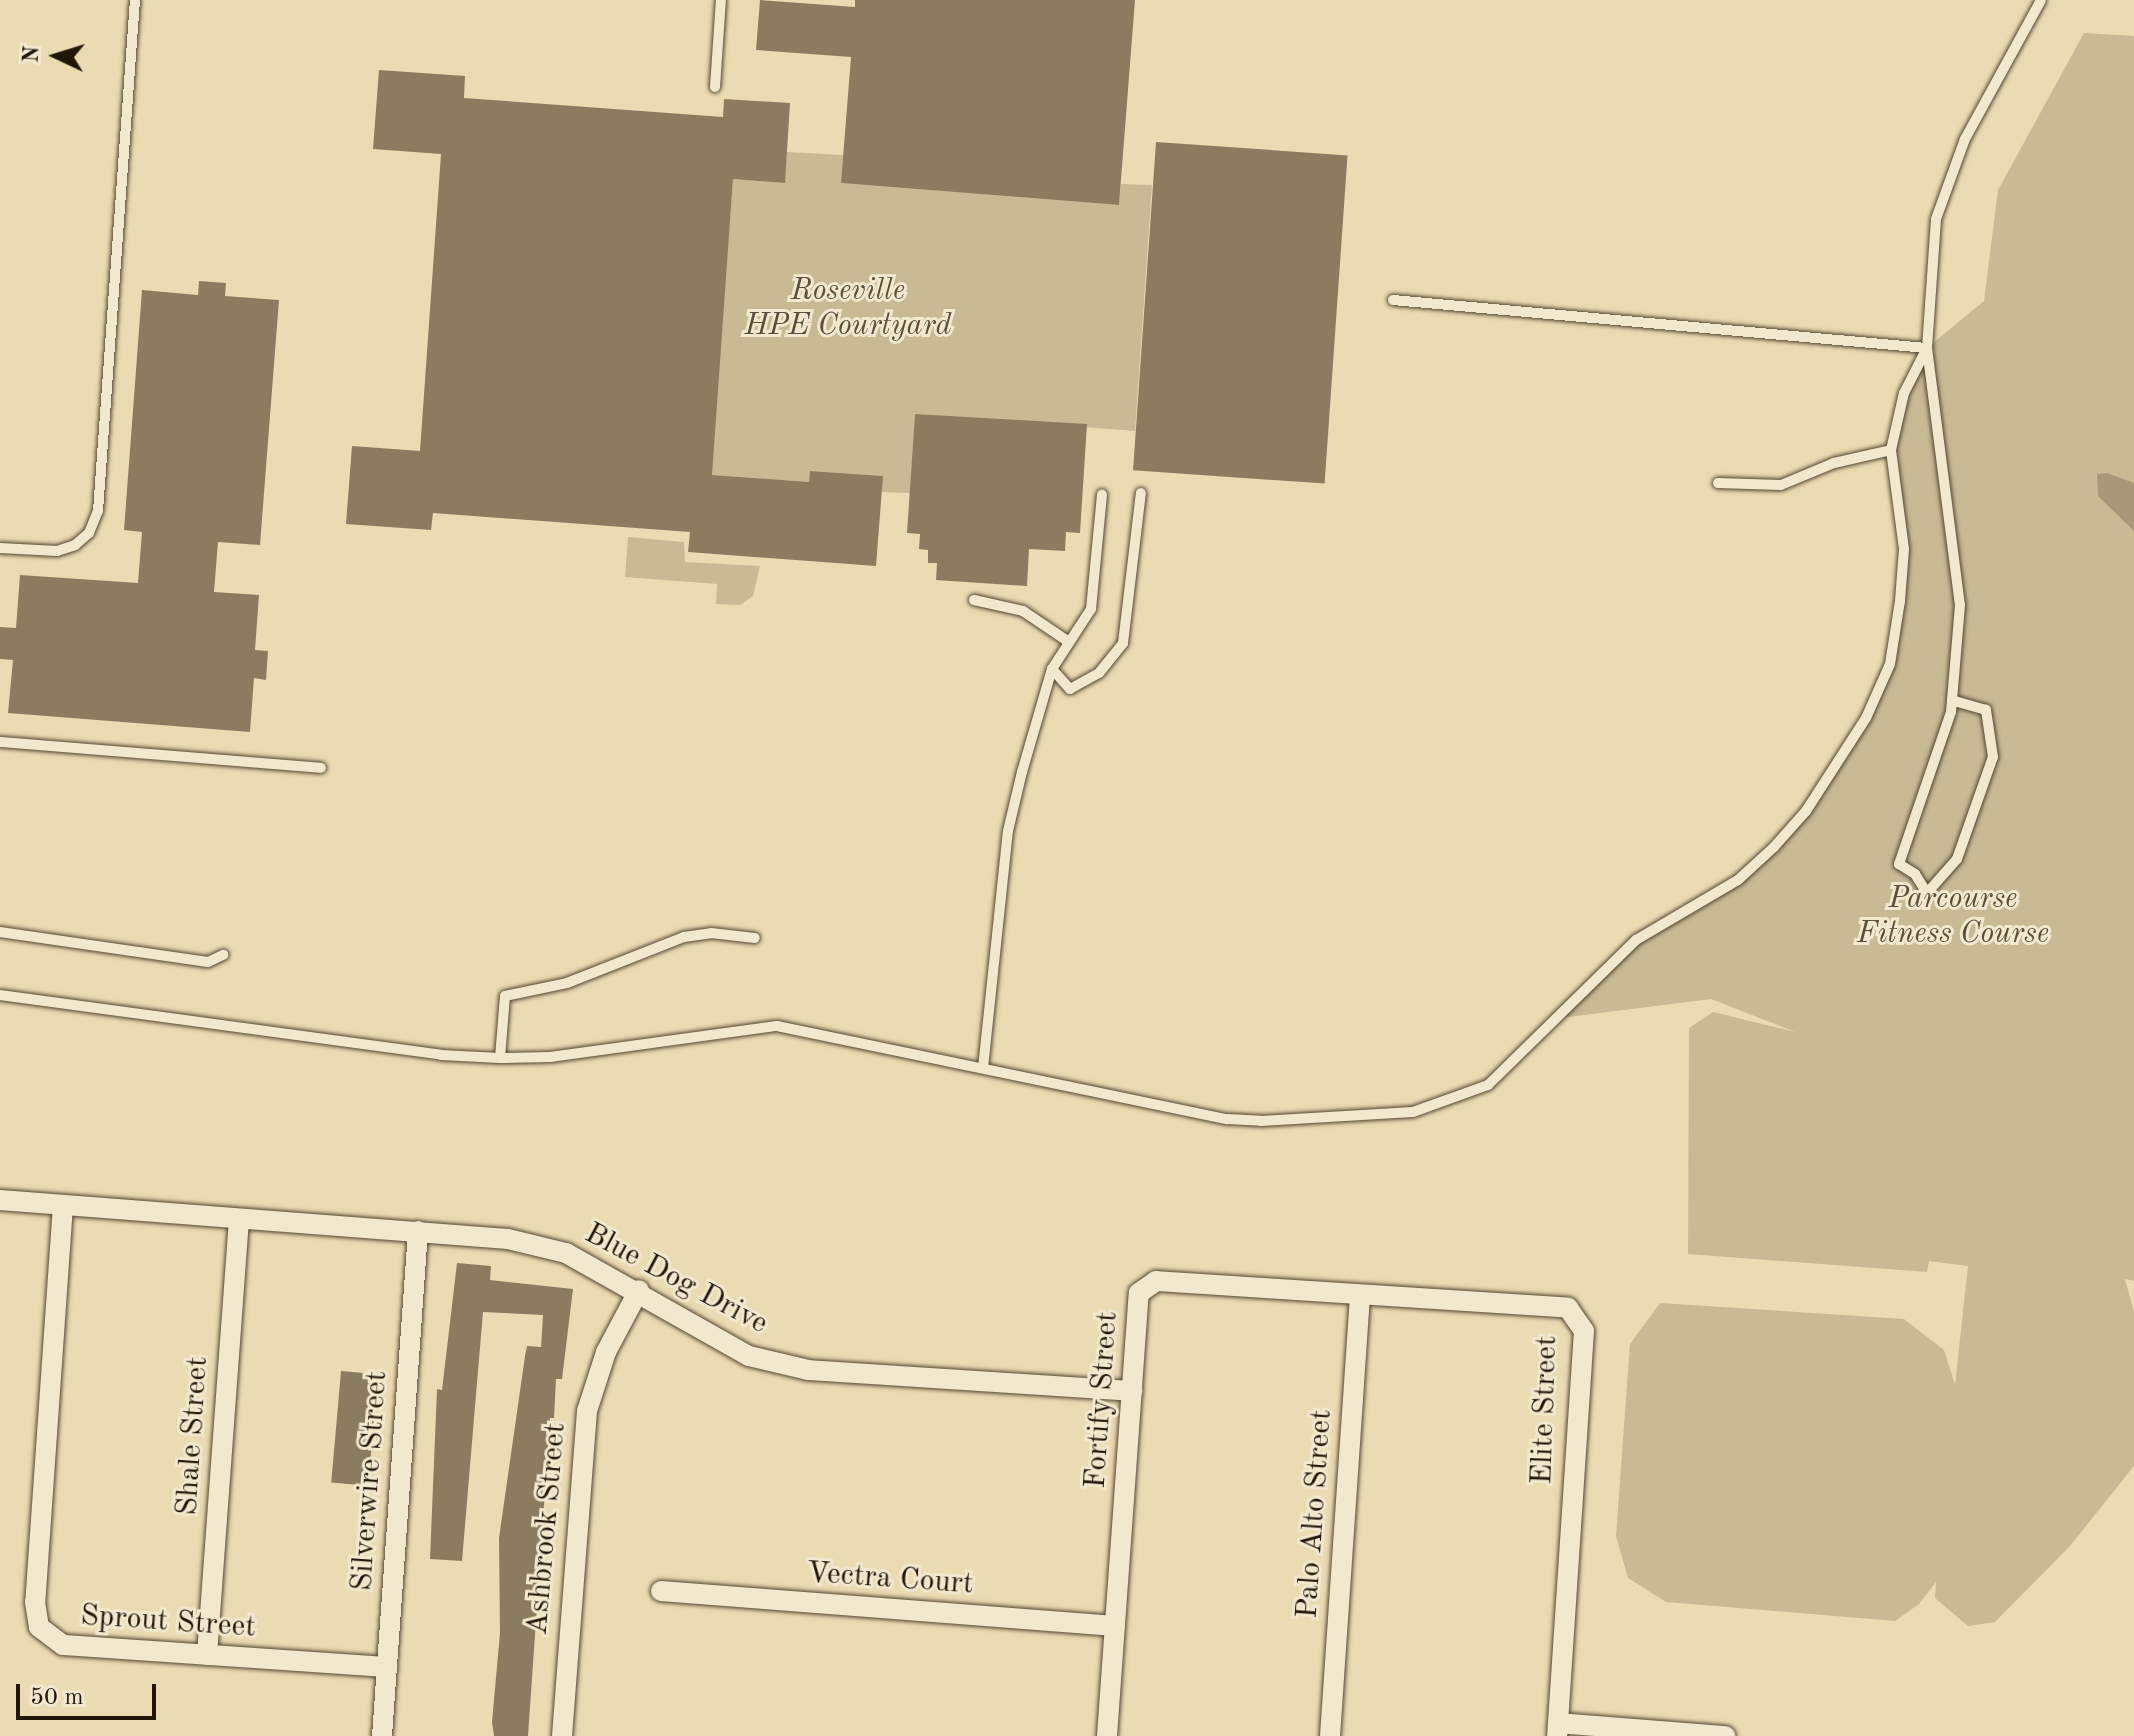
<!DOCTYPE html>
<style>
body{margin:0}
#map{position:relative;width:2134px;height:1736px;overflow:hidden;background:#ebdbb3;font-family:"Old Standard TT",serif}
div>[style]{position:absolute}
.green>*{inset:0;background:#c9ba96}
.water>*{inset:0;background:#a79879}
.building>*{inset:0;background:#8b7c60;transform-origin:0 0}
.roads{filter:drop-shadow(0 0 2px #544732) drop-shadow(0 0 2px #544732)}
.service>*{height:10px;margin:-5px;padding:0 5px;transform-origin:5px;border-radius:5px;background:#f2e8ce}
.minor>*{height:20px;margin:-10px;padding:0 10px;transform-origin:10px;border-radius:10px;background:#f2e8ce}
span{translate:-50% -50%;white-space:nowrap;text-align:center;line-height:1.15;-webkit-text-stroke:6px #f2e8ce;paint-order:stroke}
.park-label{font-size:30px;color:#5c4f39;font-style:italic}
.street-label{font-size:30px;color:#221607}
.north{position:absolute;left:16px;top:16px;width:80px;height:80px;-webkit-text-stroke:6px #f2e8ce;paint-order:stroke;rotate:274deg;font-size:22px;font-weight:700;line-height:32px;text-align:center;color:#221607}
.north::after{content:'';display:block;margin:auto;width:28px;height:36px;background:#221607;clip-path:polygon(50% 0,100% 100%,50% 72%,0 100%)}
.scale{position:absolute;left:16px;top:1684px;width:140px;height:36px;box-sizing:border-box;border:4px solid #221607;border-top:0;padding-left:10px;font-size:24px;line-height:28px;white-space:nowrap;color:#221607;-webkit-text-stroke:6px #f2e8ce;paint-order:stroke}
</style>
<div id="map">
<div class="green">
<i style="clip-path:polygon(2084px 33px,2134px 36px,2134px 1281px,2125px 1279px,2134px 1312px,2134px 1466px,2070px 1546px,1995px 1622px,1968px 1626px,1935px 1598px,1936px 1582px,1919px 1604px,1895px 1621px,1666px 1602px,1628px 1578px,1616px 1536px,1630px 1344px,1660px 1303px,1904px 1319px,1944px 1350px,1955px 1385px,1968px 1266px,1929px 1261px,1927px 1272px,1688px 1254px,1689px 1028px,1713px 1012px,1795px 1032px,1711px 999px,1560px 1018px,1636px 940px,1701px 901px,1774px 847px,1839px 761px,1890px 664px,1904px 549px,1891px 450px,1904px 393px,1927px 348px,1984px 301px,1998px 190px)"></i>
<i style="clip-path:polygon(787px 152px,843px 155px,842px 183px,1119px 205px,1121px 184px,1152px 185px,1135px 431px,915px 414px,910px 493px,882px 492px,882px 476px,811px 471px,809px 482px,711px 475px,733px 179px,784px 183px)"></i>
<i style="clip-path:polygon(628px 537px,684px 542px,685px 562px,760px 566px,753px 596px,740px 605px,716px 604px,717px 584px,625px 577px)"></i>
</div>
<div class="water">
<i style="clip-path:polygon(2107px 473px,2134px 483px,2134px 531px,2098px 496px,2097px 474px)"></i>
</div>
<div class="building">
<i style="clip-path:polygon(760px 0,855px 7px,855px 0,1135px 0,1119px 205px,841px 183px,851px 57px,756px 50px)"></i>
<i style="clip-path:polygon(379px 70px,465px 76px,464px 98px,723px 117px,724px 99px,790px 103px,785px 183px,733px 179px,712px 475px,809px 482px,810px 471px,883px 476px,876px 566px,688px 552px,690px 532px,433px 513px,431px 530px,346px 524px,352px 446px,420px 451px,441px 154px,373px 149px)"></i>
<i style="left:1156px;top:142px;width:192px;height:329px;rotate:4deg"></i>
<i style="clip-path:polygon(199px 281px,226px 283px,225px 296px,279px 300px,260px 545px,218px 542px,214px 592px,259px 595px,255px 650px,268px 651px,266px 680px,254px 678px,250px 732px,8px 713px,13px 660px,0 659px,0 627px,16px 628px,20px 575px,138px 583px,142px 532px,124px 530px,142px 290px,198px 295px)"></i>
<i style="clip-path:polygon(915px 414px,1087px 424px,1080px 533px,1066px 532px,1065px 551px,1029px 549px,1027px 586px,936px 580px,937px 563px,928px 563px,928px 550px,919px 549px,920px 534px,907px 533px)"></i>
<i style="clip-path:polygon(457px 1263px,491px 1266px,490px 1280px,573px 1289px,562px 1379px,556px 1379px,554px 1418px,550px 1418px,528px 1736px,494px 1736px,492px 1722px,500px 1633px,499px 1538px,525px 1356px,527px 1346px,541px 1347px,543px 1315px,483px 1312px,462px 1561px,430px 1559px,437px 1389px,442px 1390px)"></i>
<i style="left:341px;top:1371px;width:37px;height:112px;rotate:5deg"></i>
</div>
<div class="roads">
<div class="service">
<i style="left:715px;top:87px;width:87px;rotate:-86.1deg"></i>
<i style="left:1393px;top:300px;width:536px;rotate:5.14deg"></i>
<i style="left:1927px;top:348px;width:259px;rotate:82.7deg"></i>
<i style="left:1960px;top:605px;width:95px;rotate:94.8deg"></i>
<i style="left:1952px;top:700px;width:12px;rotate:95deg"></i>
<i style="left:1951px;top:712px;width:161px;rotate:108.9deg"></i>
<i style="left:1899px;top:864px;width:19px;rotate:32deg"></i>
<i style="left:1915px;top:874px;width:22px;rotate:58deg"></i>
<i style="left:1927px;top:893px;width:45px;rotate:-48.6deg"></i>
<i style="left:1957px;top:859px;width:108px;rotate:-70.6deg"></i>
<i style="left:1993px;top:757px;width:48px;rotate:-98.5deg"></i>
<i style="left:1986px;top:710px;width:35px;rotate:-164deg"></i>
<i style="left:1718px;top:483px;width:63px;rotate:1.8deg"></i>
<i style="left:1781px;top:485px;width:57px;rotate:-22.5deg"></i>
<i style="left:1834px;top:463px;width:58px;rotate:-12.8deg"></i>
<i style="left:0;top:548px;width:57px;rotate:3deg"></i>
<i style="left:57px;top:551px;width:19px;rotate:-18deg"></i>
<i style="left:75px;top:545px;width:18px;rotate:-41deg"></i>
<i style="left:89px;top:533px;width:24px;rotate:-68deg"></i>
<i style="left:98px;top:511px;width:512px;rotate:-85.86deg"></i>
<i style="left:974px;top:600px;width:50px;rotate:12.7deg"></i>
<i style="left:1023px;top:611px;width:55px;rotate:34deg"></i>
<i style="left:1052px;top:669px;width:72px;rotate:-57deg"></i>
<i style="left:1091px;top:609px;width:115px;rotate:-84.5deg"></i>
<i style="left:0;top:742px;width:322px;rotate:4.6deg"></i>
<i style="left:0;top:932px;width:210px;rotate:8.2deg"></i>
<i style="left:208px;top:962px;width:17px;rotate:-25deg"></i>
<i style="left:0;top:995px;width:445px;rotate:7.7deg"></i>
<i style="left:441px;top:1055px;width:59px;rotate:2.9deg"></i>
<i style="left:500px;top:1058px;width:50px;rotate:-1.1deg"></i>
<i style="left:550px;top:1057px;width:229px;rotate:-7.8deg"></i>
<i style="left:777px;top:1026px;width:460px;rotate:11.7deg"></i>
<i style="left:1228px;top:1119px;width:33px;rotate:3deg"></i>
<i style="left:1261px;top:1121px;width:152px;rotate:-3.4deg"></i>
<i style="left:1413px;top:1112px;width:80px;rotate:-19.8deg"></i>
<i style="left:1488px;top:1085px;width:207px;rotate:-44.4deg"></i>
<i style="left:1636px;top:940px;width:118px;rotate:-30.5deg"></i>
<i style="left:1738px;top:880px;width:49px;rotate:-42.5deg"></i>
<i style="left:1774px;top:847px;width:48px;rotate:-48.4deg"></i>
<i style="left:1806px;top:811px;width:111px;rotate:-57.2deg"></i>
<i style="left:1866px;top:718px;width:59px;rotate:-66deg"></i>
<i style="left:1890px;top:664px;width:64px;rotate:-81deg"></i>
<i style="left:1900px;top:601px;width:52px;rotate:-85.6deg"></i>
<i style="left:1904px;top:549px;width:100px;rotate:-97.5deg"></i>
<i style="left:1891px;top:450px;width:58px;rotate:-77.2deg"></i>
<i style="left:1904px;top:393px;width:51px;rotate:-62.9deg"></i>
<i style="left:1927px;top:348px;width:129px;rotate:-86deg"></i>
<i style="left:1936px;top:219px;width:85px;rotate:-70.1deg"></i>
<i style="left:1965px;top:139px;width:158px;rotate:-61.3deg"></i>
<i style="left:500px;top:1058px;width:62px;rotate:-85.4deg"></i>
<i style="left:505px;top:996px;width:63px;rotate:-11.8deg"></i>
<i style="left:567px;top:983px;width:126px;rotate:-21.5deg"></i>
<i style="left:684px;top:937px;width:27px;rotate:-8deg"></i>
<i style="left:711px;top:933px;width:44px;rotate:6.5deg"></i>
<i style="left:983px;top:1068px;width:238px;rotate:-84deg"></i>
<i style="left:1008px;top:831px;width:61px;rotate:-76.7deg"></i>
<i style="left:1022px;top:772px;width:107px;rotate:-73.8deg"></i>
<i style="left:1052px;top:669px;width:27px;rotate:48deg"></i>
<i style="left:1070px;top:689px;width:33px;rotate:-29deg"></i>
<i style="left:1099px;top:673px;width:38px;rotate:-51deg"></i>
<i style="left:1123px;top:643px;width:151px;rotate:-83.2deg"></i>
</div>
<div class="minor">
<i style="left:0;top:1200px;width:509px;rotate:4.39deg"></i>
<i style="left:508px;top:1239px;width:60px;rotate:13.6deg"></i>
<i style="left:566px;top:1253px;width:210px;rotate:29.4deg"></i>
<i style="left:749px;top:1356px;width:61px;rotate:13.3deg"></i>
<i style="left:808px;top:1370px;width:325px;rotate:3.7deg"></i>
<i style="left:63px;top:1205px;width:398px;rotate:94deg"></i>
<i style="left:35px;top:1602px;width:25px;rotate:81deg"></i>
<i style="left:39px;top:1627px;width:30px;rotate:37deg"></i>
<i style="left:63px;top:1645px;width:325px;rotate:3.9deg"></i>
<i style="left:661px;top:1591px;width:455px;rotate:4.4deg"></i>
<i style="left:207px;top:1655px;width:436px;rotate:-85.8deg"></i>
<i style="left:1558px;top:1723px;width:168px;rotate:4.5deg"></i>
<i style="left:382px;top:1736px;width:506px;rotate:-85.92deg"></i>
<i style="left:562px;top:1736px;width:326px;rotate:-85.6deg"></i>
<i style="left:587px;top:1411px;width:62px;rotate:-72.1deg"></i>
<i style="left:606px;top:1352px;width:70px;rotate:-62deg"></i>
<i style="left:1107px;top:1736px;width:444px;rotate:-85.9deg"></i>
<i style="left:1139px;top:1293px;width:21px;rotate:-35deg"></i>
<i style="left:1156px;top:1281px;width:413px;rotate:3.7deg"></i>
<i style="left:1568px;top:1308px;width:28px;rotate:55deg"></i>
<i style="left:1584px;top:1331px;width:406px;rotate:93.8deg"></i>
<i style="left:1330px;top:1736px;width:441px;rotate:-86.1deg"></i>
</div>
</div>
<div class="park-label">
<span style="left:848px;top:308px">Roseville<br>HPE Courtyard</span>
<span style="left:1953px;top:916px">Parcourse<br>Fitness Course</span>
</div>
<div class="street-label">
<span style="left:676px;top:1279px;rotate:28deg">Blue Dog Drive</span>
<span style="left:1102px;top:1400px;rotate:-86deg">Fortify Street</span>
<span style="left:1545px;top:1410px;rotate:-88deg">Elite Street</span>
<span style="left:193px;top:1436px;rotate:-86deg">Shale Street</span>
<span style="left:370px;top:1481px;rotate:-86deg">Silverwire Street</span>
<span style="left:1315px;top:1514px;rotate:-86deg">Palo Alto Street</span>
<span style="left:547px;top:1529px;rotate:-85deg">Ashbrook Street</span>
<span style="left:890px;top:1579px;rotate:4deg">Vectra Court</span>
<span style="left:168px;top:1622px;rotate:4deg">Sprout Street</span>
</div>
<div class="north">N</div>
<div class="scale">50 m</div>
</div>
